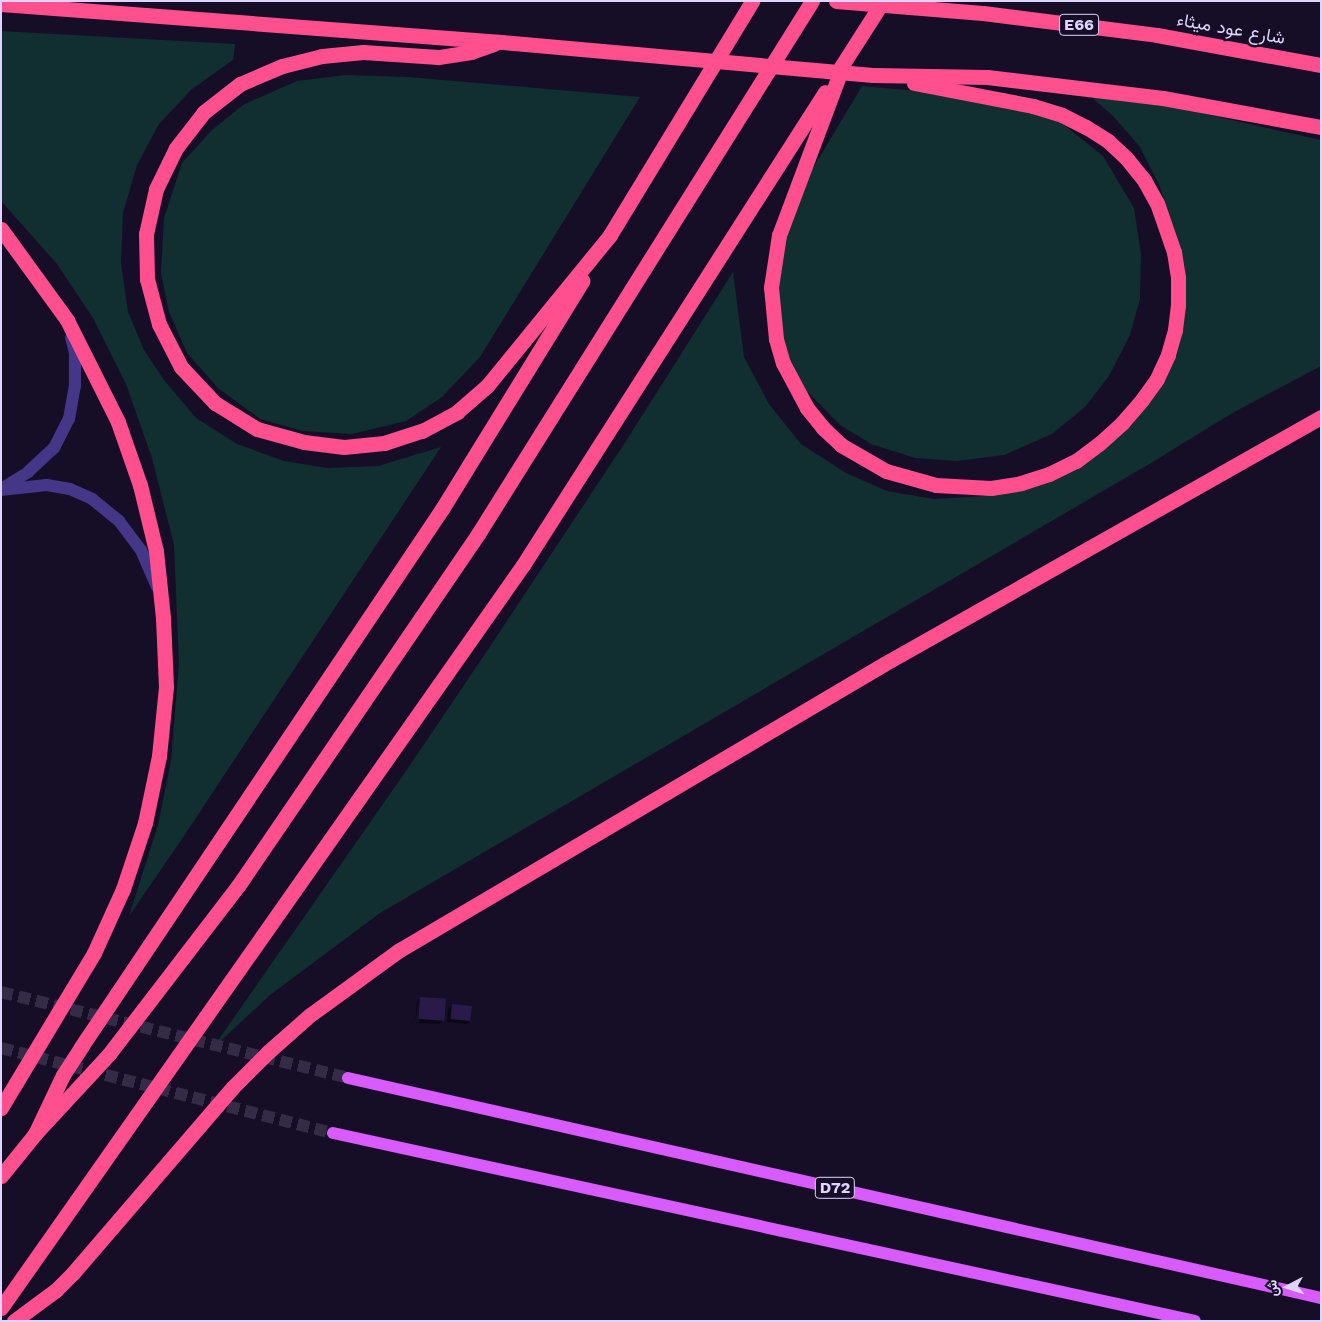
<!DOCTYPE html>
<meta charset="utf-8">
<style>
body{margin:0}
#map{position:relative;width:1322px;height:1322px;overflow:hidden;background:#160e27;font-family:"Work Sans",Vazirmatn,sans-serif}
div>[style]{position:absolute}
.green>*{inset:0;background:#112e31}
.shadow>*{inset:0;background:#0007}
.building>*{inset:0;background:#291a49;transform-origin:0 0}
.primary-tunnel>*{height:12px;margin-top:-6px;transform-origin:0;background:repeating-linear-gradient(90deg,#342c47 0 12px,transparent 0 18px)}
.lane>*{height:12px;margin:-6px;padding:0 6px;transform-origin:6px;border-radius:6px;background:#453788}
.primary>*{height:12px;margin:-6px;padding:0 6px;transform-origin:6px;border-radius:6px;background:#d75bff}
.highway>*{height:15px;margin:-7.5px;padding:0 7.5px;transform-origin:7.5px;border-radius:7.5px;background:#ff4f8d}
.highway-bridge>*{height:15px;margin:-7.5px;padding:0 7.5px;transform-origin:7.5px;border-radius:7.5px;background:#ff4f8d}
span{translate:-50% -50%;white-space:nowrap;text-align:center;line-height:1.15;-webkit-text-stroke:5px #160e27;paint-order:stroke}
.shield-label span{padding:1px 4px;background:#160e27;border:1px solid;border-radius:4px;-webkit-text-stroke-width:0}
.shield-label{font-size:16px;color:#dfd4ff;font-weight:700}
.street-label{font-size:18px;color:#dfd4ff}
.frame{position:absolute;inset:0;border:2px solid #dfd4ff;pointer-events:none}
.north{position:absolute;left:1262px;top:1262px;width:50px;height:50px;-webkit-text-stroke:4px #160e27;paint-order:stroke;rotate:265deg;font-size:14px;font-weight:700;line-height:20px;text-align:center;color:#dfd4ff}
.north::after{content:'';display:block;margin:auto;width:18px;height:22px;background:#dfd4ff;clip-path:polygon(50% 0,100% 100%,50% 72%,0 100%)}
</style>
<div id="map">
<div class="green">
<i style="clip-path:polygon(1px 31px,235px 44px,233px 60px,192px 89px,159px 124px,137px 165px,123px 213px,121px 263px,128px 312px,144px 350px,164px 380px,196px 418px,237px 444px,284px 461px,328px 468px,378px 466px,441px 447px,182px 839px,129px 916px,158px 825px,171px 761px,179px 664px,174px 545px,152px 458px,126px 384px,93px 318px,57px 264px,1px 201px)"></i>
<i style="clip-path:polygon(346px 75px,408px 77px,640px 97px,480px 357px,442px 397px,406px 421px,352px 434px,303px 431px,260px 419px,218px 388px,187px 353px,169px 312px,161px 273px,164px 218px,182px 163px,212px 130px,243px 105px,297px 81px)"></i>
<i style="clip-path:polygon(862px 86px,1007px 99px,1063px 124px,1103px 156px,1134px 208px,1141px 254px,1140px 299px,1130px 335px,1109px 376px,1085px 407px,1052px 434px,1004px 455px,957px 461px,915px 458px,871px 444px,840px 425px,790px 374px,775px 328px,777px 237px,803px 185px)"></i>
<i style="clip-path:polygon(1087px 93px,1182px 109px,1321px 140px,1321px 366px,1234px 412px,1151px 463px,380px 913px,270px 995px,212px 1049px,406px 771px,487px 651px,626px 441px,733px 272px,744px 357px,769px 404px,801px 444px,846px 473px,887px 491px,934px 499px,984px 496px,1042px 480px,1082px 458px,1152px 378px,1170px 333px,1173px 229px,1160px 187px,1140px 147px,1113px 116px)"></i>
</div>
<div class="shadow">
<i style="clip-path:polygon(421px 998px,443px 1021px,439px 1024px,419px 1023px,421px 1001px,419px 1001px,415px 1022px,417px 1002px)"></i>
<i style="clip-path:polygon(452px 1005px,470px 1021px,466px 1024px,447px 1022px,448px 1009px)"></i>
</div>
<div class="building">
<i style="left:420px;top:997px;width:26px;height:22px;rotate:4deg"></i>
<i style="left:452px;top:1004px;width:20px;height:15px;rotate:6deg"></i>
</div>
<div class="primary-tunnel">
<i style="left:1px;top:992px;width:357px;rotate:13.9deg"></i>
<i style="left:1px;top:1048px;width:343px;rotate:14.4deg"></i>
</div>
<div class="lane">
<i style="left:6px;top:486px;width:26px;rotate:-32deg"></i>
<i style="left:28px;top:472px;width:35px;rotate:-43deg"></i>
<i style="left:54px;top:448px;width:33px;rotate:-63deg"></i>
<i style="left:69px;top:419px;width:34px;rotate:-80deg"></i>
<i style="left:75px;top:386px;width:33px;rotate:-90deg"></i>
<i style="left:75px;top:353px;width:16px;rotate:-104deg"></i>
<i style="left:1px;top:490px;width:46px;rotate:-6.2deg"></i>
<i style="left:47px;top:485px;width:23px;rotate:10deg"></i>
<i style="left:70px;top:489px;width:24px;rotate:24deg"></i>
<i style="left:92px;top:499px;width:35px;rotate:39deg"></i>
<i style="left:119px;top:521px;width:36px;rotate:53deg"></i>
<i style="left:141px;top:550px;width:40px;rotate:66.6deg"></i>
</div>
<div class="primary">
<i style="left:348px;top:1078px;width:998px;rotate:12.74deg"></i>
<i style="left:333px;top:1133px;width:882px;rotate:12.3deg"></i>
</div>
<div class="highway">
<i style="left:836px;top:1px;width:147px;rotate:4.7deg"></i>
<i style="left:983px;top:13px;width:175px;rotate:7.2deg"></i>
<i style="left:1157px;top:35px;width:167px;rotate:10.4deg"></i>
<i style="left:1px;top:4px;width:502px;rotate:4.34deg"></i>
<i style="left:502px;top:42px;width:372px;rotate:5.1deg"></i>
<i style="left:873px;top:75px;width:114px;rotate:1deg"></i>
<i style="left:987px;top:77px;width:177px;rotate:6.8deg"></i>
<i style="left:1163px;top:98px;width:161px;rotate:10.4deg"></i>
<i style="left:494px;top:44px;width:24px;rotate:161deg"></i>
<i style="left:471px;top:52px;width:33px;rotate:171deg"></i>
<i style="left:438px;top:57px;width:75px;rotate:-176.2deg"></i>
<i style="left:363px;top:52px;width:41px;rotate:174.4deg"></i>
<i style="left:322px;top:56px;width:41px;rotate:166deg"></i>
<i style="left:282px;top:66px;width:46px;rotate:156.8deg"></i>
<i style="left:240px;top:84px;width:46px;rotate:142.1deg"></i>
<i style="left:204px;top:112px;width:46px;rotate:127.9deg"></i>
<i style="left:176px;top:148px;width:46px;rotate:116deg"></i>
<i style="left:156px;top:189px;width:46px;rotate:102.5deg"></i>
<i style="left:146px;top:234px;width:45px;rotate:88.7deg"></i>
<i style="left:147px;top:279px;width:47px;rotate:75.1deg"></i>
<i style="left:159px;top:324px;width:48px;rotate:62.9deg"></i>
<i style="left:181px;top:367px;width:50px;rotate:46.6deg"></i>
<i style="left:215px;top:403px;width:49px;rotate:31.8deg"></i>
<i style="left:257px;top:429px;width:49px;rotate:15.5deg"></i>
<i style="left:304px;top:442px;width:40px;rotate:7.1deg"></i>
<i style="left:344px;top:447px;width:40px;rotate:-5.7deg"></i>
<i style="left:384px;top:443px;width:40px;rotate:-18deg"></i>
<i style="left:422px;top:431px;width:40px;rotate:-28deg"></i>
<i style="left:457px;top:412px;width:40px;rotate:-41deg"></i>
<i style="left:487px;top:386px;width:195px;rotate:-50.8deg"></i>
<i style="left:914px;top:83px;width:121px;rotate:10.9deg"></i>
<i style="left:1033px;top:106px;width:30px;rotate:17deg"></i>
<i style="left:1062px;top:115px;width:27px;rotate:27deg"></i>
<i style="left:1086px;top:127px;width:26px;rotate:32deg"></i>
<i style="left:1108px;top:141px;width:26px;rotate:43deg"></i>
<i style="left:1127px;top:159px;width:27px;rotate:51deg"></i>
<i style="left:1144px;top:180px;width:26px;rotate:61deg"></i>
<i style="left:1157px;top:203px;width:52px;rotate:70.9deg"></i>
<i style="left:1174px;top:252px;width:26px;rotate:81deg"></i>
<i style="left:1178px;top:278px;width:27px;rotate:90deg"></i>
<i style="left:1178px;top:305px;width:25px;rotate:97deg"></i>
<i style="left:1175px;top:330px;width:26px;rotate:106deg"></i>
<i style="left:1168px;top:355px;width:26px;rotate:115deg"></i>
<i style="left:1157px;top:379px;width:26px;rotate:126deg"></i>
<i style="left:1px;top:229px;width:112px;rotate:54deg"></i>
<i style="left:67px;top:320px;width:114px;rotate:63.4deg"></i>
<i style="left:118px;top:422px;width:67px;rotate:70.8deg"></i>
<i style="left:140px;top:485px;width:68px;rotate:76.4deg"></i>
<i style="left:156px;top:551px;width:67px;rotate:84deg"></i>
<i style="left:163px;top:618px;width:69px;rotate:87.5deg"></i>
<i style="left:166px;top:687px;width:69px;rotate:95.8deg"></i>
<i style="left:159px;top:756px;width:68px;rotate:101.8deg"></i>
<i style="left:145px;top:823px;width:70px;rotate:108.4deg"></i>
<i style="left:123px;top:889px;width:70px;rotate:114.4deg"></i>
<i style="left:94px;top:953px;width:181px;rotate:121deg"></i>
<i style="left:35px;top:1134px;width:65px;rotate:-64.6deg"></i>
<i style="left:63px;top:1075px;width:33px;rotate:-57deg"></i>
<i style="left:81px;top:1047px;width:648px;rotate:-56.14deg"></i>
<i style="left:442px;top:509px;width:268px;rotate:-58.4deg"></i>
<i style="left:1px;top:1176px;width:54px;rotate:-51deg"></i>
<i style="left:35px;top:1134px;width:109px;rotate:-47.2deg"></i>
<i style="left:109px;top:1054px;width:212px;rotate:-52.5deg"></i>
<i style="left:238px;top:886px;width:426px;rotate:-55.7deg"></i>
<i style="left:1px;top:1308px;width:908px;rotate:-54.91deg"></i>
<i style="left:14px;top:1321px;width:52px;rotate:-36.4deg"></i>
<i style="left:56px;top:1290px;width:24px;rotate:-45deg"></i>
<i style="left:73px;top:1273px;width:245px;rotate:-49.3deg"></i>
<i style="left:233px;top:1087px;width:49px;rotate:-45deg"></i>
<i style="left:268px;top:1052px;width:56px;rotate:-41.4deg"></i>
<i style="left:310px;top:1015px;width:109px;rotate:-36deg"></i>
<i style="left:398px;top:951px;width:564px;rotate:-30.56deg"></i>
<i style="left:884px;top:664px;width:502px;rotate:-29.48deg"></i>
</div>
<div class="highway-bridge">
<i style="left:843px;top:65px;width:182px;rotate:110.6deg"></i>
<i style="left:779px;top:235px;width:53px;rotate:98.7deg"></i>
<i style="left:771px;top:287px;width:52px;rotate:84.5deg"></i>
<i style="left:776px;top:339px;width:25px;rotate:74deg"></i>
<i style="left:783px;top:363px;width:51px;rotate:61.9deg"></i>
<i style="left:807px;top:408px;width:26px;rotate:51deg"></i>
<i style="left:823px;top:428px;width:25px;rotate:43deg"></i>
<i style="left:841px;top:445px;width:52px;rotate:30deg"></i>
<i style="left:886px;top:471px;width:52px;rotate:15.6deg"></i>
<i style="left:936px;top:485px;width:55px;rotate:3.1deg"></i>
<i style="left:991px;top:488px;width:30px;rotate:-9deg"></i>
<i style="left:1021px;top:483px;width:29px;rotate:-18deg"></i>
<i style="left:1049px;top:474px;width:30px;rotate:-26deg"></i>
<i style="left:1076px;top:461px;width:30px;rotate:-37deg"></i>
<i style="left:1100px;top:443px;width:30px;rotate:-42deg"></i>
<i style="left:1122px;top:423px;width:30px;rotate:-49deg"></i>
<i style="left:837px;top:73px;width:85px;rotate:-57.4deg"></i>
<i style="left:610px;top:235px;width:274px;rotate:-58.7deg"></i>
<i style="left:478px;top:534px;width:629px;rotate:-57.93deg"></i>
<i style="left:523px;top:565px;width:561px;rotate:-57.44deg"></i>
</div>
<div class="shield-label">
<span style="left:1079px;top:25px">E66</span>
<span style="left:835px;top:1188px">D72</span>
</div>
<div class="street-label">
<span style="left:1231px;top:29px;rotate:10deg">شارع عود ميثاء</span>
</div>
<div class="frame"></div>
<div class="north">ش</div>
</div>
